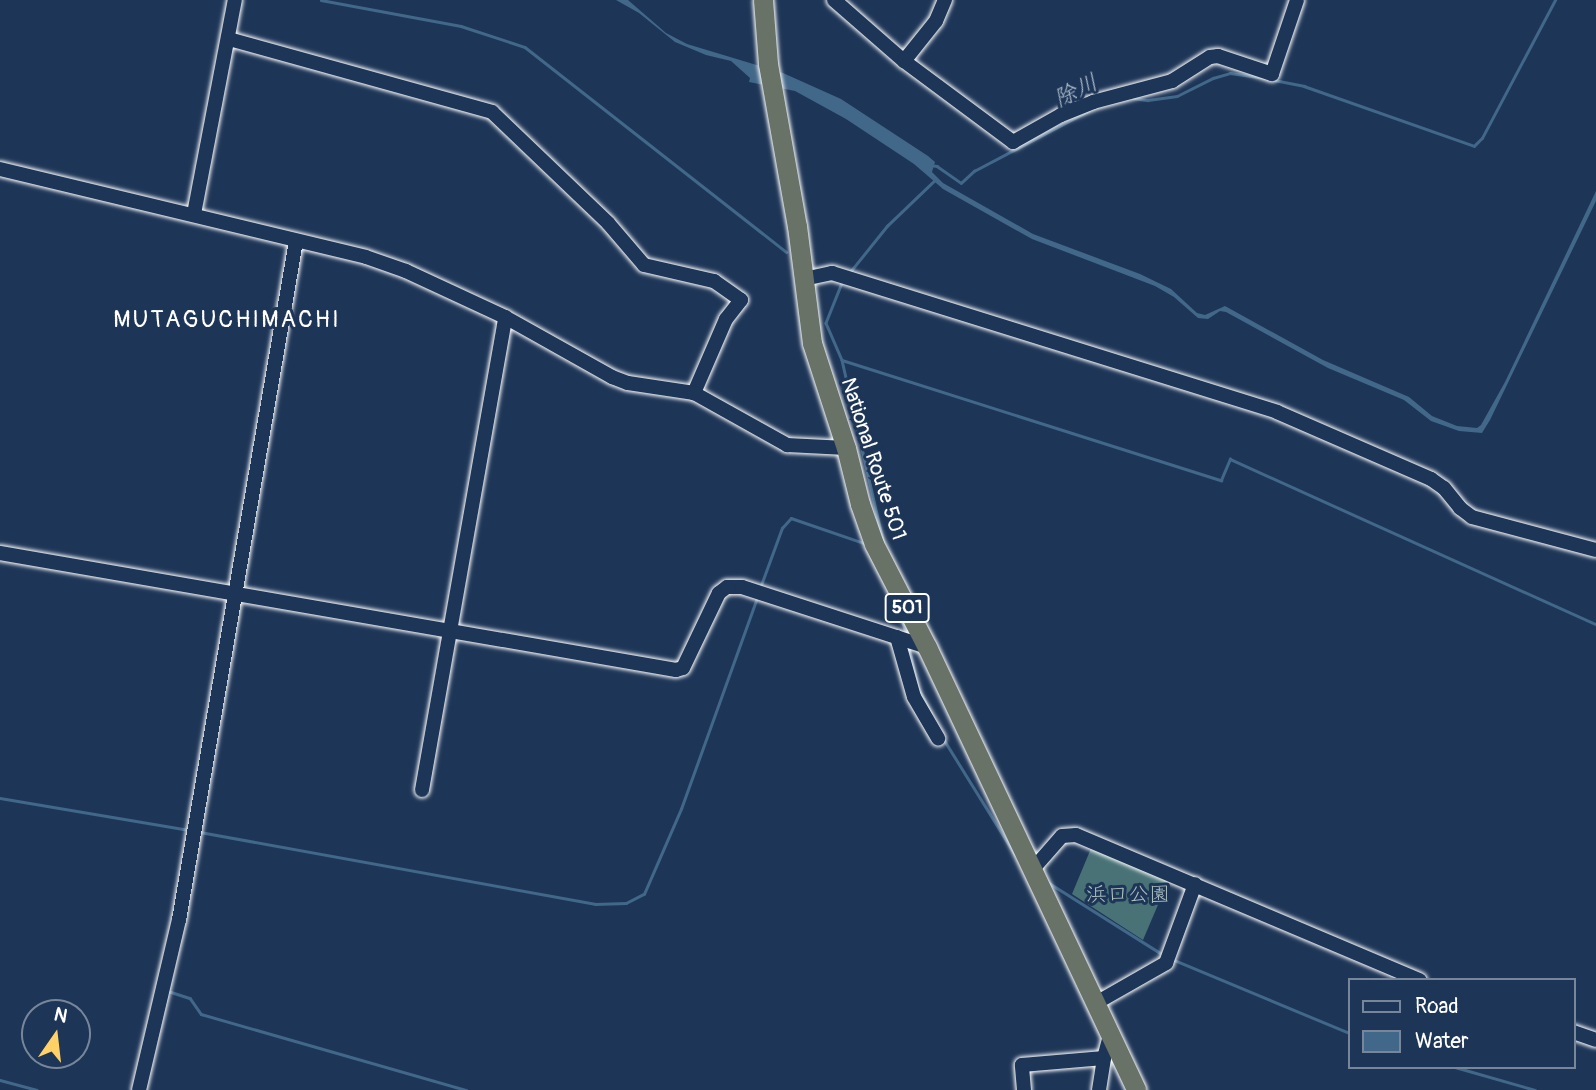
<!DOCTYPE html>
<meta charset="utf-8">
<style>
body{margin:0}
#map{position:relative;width:1596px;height:1090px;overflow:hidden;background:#1d3557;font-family:Pangolin,"Klee One",sans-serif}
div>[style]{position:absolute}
.green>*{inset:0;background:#487276}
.water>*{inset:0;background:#416789}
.stream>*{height:2.5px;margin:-1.25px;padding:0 1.25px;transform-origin:1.25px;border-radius:1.25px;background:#416789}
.roads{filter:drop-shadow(0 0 2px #fff) drop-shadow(0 0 2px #fff)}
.minor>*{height:14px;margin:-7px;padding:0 7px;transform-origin:7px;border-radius:7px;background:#1d3557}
.highway>*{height:19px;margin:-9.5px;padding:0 9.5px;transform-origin:9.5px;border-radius:9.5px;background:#687266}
span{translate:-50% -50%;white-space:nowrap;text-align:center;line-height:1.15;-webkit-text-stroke:6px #1d3557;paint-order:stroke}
.shield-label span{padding:2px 5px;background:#1d3557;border:2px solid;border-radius:5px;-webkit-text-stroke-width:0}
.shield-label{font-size:19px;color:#fff;font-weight:700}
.street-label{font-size:21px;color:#fff}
.park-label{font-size:21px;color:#adc0c1}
.water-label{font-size:23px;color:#b3c2d0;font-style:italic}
.quarter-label{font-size:24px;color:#fff;letter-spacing:2px}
.legend{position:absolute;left:1348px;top:978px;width:228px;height:91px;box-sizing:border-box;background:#1d3557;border:2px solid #77869a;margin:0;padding:9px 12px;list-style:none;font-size:21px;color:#fff}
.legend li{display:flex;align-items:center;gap:14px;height:35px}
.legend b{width:35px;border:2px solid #77869a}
.north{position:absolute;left:21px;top:999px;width:70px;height:70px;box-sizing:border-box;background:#1d3557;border:2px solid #77869a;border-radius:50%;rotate:14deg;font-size:19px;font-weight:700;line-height:28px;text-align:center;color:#fff}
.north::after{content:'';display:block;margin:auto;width:24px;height:32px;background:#ffd166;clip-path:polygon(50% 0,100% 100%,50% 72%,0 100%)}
</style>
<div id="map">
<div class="green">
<i style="clip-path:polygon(1092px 846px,1169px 879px,1143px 940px,1072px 894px)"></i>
</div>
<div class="water">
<i style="clip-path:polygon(616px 0,628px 0,666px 33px,687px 44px,783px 73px,841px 99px,928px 156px,935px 162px,932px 172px,943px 183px,1033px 234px,1140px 274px,1171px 289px,1197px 313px,1205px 315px,1225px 306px,1323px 360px,1409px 397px,1432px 416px,1457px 426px,1477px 428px,1481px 425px,1505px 382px,1596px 191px,1596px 201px,1490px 420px,1482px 433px,1459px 431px,1431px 421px,1404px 400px,1328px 368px,1226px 312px,1220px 311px,1208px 319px,1198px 318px,1174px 297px,1155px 286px,1032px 239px,943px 189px,914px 164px,846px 119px,795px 91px,749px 82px,750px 78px,731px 61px,706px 55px,675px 42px,639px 13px)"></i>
</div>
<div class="stream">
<i style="left:321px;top:0;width:142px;rotate:10.5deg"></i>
<i style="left:461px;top:26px;width:67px;rotate:18.2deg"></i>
<i style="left:525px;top:47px;width:332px;rotate:38.1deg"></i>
<i style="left:1274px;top:80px;width:31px;rotate:11deg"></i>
<i style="left:1304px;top:86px;width:180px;rotate:19.4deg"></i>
<i style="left:1474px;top:146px;width:11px;rotate:-45deg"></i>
<i style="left:1482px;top:138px;width:156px;rotate:-62.1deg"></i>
<i style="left:1133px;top:98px;width:15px;rotate:8deg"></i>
<i style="left:1148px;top:100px;width:29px;rotate:-8deg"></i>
<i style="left:1177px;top:96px;width:40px;rotate:-26.6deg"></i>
<i style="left:1213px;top:78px;width:18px;rotate:-16deg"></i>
<i style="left:1230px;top:73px;width:34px;rotate:8deg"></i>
<i style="left:930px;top:165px;width:7px;rotate:8deg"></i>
<i style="left:937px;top:166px;width:29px;rotate:35deg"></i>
<i style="left:961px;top:183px;width:18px;rotate:-43deg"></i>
<i style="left:974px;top:171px;width:129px;rotate:-27.8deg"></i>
<i style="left:850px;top:272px;width:59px;rotate:-51.2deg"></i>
<i style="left:887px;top:226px;width:66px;rotate:-43.8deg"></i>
<i style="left:842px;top:283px;width:43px;rotate:111.8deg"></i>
<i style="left:826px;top:323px;width:40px;rotate:66.6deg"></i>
<i style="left:842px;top:360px;width:186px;rotate:77.2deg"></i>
<i style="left:842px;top:360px;width:398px;rotate:17.6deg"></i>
<i style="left:1221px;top:480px;width:23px;rotate:-67deg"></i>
<i style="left:1230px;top:459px;width:401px;rotate:24.3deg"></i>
<i style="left:760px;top:588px;width:64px;rotate:-69.9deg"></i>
<i style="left:782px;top:528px;width:13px;rotate:-48deg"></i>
<i style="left:791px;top:518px;width:80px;rotate:18.9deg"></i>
<i style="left:902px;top:619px;width:15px;rotate:74deg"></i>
<i style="left:909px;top:647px;width:41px;rotate:77.3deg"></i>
<i style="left:918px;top:687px;width:29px;rotate:63deg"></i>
<i style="left:943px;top:738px;width:137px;rotate:58.2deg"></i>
<i style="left:0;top:798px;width:193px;rotate:9.6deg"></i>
<i style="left:200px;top:832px;width:402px;rotate:10.3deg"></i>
<i style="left:595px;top:904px;width:31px;rotate:-2deg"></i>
<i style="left:626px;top:903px;width:20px;rotate:-27deg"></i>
<i style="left:644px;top:894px;width:93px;rotate:-66.5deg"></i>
<i style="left:681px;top:809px;width:224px;rotate:-70.2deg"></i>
<i style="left:1046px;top:881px;width:141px;rotate:32.2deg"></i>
<i style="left:1174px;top:960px;width:190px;rotate:22.6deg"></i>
<i style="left:168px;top:991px;width:23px;rotate:18deg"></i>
<i style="left:190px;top:998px;width:19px;rotate:55deg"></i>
<i style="left:201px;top:1014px;width:276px;rotate:16deg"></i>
<i style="left:1455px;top:1067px;width:83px;rotate:16deg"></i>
<i style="left:0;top:1080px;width:38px;rotate:15deg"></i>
</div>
<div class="roads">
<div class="minor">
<i style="left:834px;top:0;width:93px;rotate:41.1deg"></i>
<i style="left:904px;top:61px;width:136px;rotate:36.6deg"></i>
<i style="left:1013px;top:142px;width:55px;rotate:-29.4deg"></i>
<i style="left:1061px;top:115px;width:35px;rotate:-22deg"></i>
<i style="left:1093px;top:102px;width:82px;rotate:-14.9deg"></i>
<i style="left:1172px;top:81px;width:45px;rotate:-32.3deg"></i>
<i style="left:1210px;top:57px;width:8px;rotate:-7deg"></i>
<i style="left:1218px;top:56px;width:57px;rotate:18.4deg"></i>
<i style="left:1272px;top:74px;width:78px;rotate:-71.3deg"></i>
<i style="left:229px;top:39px;width:273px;rotate:15.5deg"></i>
<i style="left:492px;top:112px;width:161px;rotate:43.7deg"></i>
<i style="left:608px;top:223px;width:55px;rotate:49.4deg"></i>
<i style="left:644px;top:265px;width:72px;rotate:12.9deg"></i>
<i style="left:714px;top:281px;width:33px;rotate:35deg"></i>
<i style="left:741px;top:300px;width:24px;rotate:128deg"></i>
<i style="left:726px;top:319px;width:81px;rotate:113.4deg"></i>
<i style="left:904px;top:61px;width:51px;rotate:-51.3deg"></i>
<i style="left:936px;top:21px;width:23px;rotate:-67deg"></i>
<i style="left:0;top:169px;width:376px;rotate:13.5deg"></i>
<i style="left:366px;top:257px;width:42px;rotate:19.3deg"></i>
<i style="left:406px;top:271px;width:109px;rotate:24.9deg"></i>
<i style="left:505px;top:317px;width:123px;rotate:29.3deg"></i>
<i style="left:612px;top:377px;width:17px;rotate:21deg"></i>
<i style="left:628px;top:383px;width:67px;rotate:8.6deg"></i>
<i style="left:694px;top:393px;width:107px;rotate:29.2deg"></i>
<i style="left:787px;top:445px;width:59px;rotate:2.9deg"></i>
<i style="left:194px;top:214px;width:218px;rotate:-79.2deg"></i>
<i style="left:804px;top:279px;width:29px;rotate:-12deg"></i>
<i style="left:832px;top:273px;width:466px;rotate:17.3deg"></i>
<i style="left:1277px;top:412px;width:168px;rotate:23.5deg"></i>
<i style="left:1431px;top:479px;width:16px;rotate:35deg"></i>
<i style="left:1444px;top:488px;width:26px;rotate:51deg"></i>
<i style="left:1460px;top:508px;width:15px;rotate:37deg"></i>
<i style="left:1472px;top:517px;width:128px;rotate:14.9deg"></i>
<i style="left:0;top:553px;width:686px;rotate:9.82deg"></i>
<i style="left:676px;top:670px;width:7px;rotate:-16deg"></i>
<i style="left:683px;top:668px;width:83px;rotate:-64.4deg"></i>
<i style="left:719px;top:593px;width:10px;rotate:-37deg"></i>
<i style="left:727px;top:587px;width:15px"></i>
<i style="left:742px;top:587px;width:194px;rotate:18deg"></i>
<i style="left:897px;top:637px;width:62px;rotate:74.2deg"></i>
<i style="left:914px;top:697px;width:48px;rotate:59.7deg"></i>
<i style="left:422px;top:790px;width:480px;rotate:-80deg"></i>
<i style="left:1033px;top:869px;width:44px;rotate:-48.7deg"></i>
<i style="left:1062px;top:836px;width:14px;rotate:-4deg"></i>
<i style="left:1076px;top:835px;width:373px;rotate:22.9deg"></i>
<i style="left:1096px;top:1003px;width:81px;rotate:-29.7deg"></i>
<i style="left:1166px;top:963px;width:84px;rotate:-69.8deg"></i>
<i style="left:1573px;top:1032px;width:24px;rotate:19deg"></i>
<i style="left:139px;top:1090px;width:175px;rotate:-76.8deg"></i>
<i style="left:179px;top:920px;width:689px;rotate:-80.22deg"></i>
<i style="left:1024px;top:1090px;width:25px;rotate:-95deg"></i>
<i style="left:1022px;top:1065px;width:82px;rotate:-4.9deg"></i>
<i style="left:1104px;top:1058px;width:24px;rotate:-75deg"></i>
<i style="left:1099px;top:1090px;width:32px;rotate:-81deg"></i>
</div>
<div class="highway">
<i style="left:763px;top:0;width:64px;rotate:85.5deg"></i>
<i style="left:768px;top:64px;width:165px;rotate:79.9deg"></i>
<i style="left:797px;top:226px;width:118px;rotate:82.7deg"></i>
<i style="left:812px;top:343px;width:110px;rotate:72.1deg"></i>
<i style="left:846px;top:448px;width:58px;rotate:76deg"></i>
<i style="left:860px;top:504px;width:42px;rotate:70.7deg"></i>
<i style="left:874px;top:544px;width:116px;rotate:62.8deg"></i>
<i style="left:927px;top:647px;width:490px;rotate:64.7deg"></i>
</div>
</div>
<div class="shield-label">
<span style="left:907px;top:608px">501</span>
</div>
<div class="street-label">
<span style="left:873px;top:459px;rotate:72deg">National Route 501</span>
</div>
<div class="park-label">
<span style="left:1128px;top:895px">浜口公園</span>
</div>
<div class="water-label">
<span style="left:1076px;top:91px;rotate:-26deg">除川</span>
</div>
<div class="quarter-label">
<span style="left:227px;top:320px">MUTAGUCHIMACHI</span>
</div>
<ul class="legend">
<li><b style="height:9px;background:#1d3557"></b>Road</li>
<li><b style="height:19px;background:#416789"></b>Water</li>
</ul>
<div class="north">N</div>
</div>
